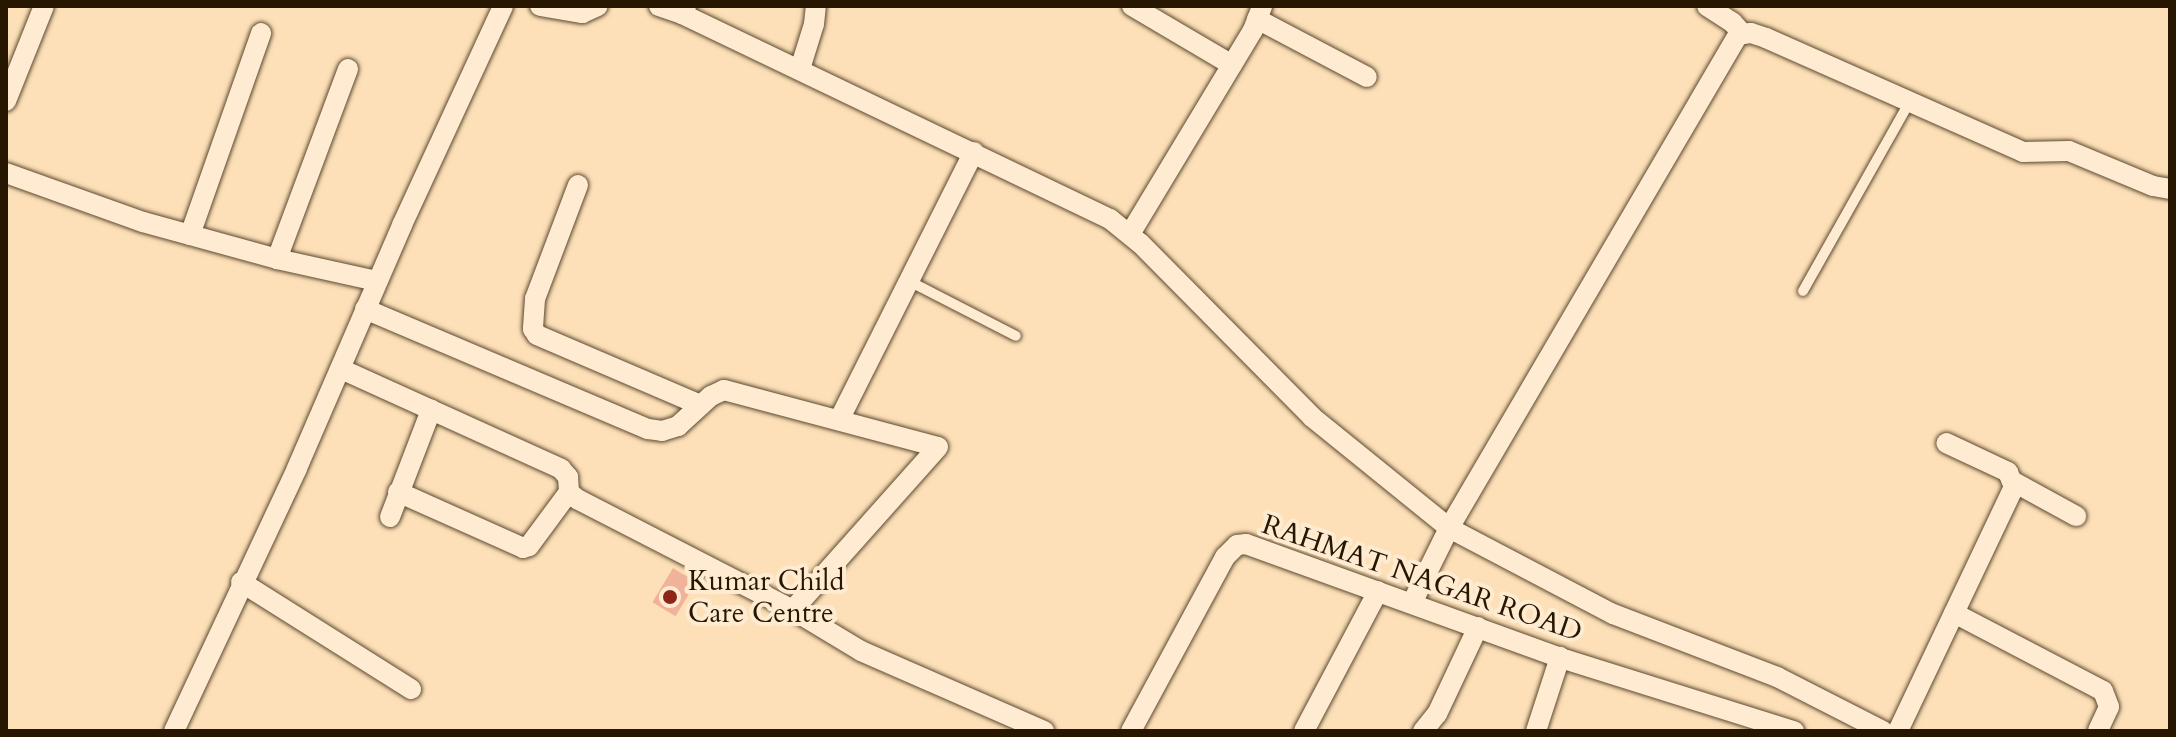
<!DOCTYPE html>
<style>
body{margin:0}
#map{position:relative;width:2176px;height:737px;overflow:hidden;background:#fde0b8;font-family:Cardo,serif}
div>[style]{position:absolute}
.building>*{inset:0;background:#f0b39a;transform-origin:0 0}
.roads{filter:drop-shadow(0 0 2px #5c492f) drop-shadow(0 0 2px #5c492f)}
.service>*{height:10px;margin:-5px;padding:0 5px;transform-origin:5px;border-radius:5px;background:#feebd1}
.minor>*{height:20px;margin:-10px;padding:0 10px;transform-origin:10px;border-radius:10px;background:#feebd1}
.dots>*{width:22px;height:22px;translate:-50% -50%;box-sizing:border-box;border:4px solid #feebd1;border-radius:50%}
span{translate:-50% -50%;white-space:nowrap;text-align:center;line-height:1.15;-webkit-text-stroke:8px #feebd1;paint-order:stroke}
.street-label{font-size:28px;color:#271701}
.poi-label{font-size:28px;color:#271701}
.left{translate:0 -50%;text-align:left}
.frame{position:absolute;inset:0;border:8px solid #271701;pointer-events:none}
</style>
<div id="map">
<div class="building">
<i style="left:673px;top:568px;width:27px;height:40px;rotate:31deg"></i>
</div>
<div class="roads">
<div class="service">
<i style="left:909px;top:281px;width:120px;rotate:27.2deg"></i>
<i style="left:1803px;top:291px;width:218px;rotate:-60.6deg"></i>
</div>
<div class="minor">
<i style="left:540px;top:6px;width:43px;rotate:9.5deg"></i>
<i style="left:582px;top:13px;width:17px;rotate:-24deg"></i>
<i style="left:659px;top:6px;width:24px;rotate:19deg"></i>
<i style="left:682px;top:14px;width:9px;rotate:-63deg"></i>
<i style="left:1132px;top:6px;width:116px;rotate:30.5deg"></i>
<i style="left:1707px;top:6px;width:30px;rotate:33deg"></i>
<i style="left:1732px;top:22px;width:15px;rotate:48deg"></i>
<i style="left:682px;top:14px;width:475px;rotate:25.6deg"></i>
<i style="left:1110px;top:219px;width:38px;rotate:39deg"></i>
<i style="left:1140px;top:243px;width:245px;rotate:45.3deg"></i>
<i style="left:1312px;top:417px;width:176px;rotate:39deg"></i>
<i style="left:1449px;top:528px;width:185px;rotate:27.7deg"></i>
<i style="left:1613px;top:614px;width:176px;rotate:21deg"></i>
<i style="left:1777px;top:677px;width:119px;rotate:27deg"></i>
<i style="left:1257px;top:19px;width:124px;rotate:27.8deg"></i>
<i style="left:348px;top:69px;width:203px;rotate:110.5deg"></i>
<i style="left:277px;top:259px;width:102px;rotate:12.4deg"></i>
<i style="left:800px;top:69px;width:47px;rotate:-72.7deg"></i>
<i style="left:814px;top:24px;width:18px;rotate:-84deg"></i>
<i style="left:6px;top:101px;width:102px;rotate:-68.2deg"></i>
<i style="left:6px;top:173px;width:145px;rotate:19.7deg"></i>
<i style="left:143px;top:222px;width:139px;rotate:15.4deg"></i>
<i style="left:578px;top:185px;width:122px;rotate:110.7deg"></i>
<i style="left:535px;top:299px;width:30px;rotate:94deg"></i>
<i style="left:533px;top:329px;width:7px;rotate:56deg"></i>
<i style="left:537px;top:335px;width:177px;rotate:23.2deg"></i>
<i style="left:1130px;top:234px;width:238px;rotate:-58.9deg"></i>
<i style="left:1253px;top:30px;width:26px;rotate:-69deg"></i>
<i style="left:190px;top:235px;width:214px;rotate:-70.6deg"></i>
<i style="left:365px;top:309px;width:307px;rotate:23deg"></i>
<i style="left:648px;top:429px;width:14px;rotate:8deg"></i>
<i style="left:662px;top:431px;width:17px;rotate:-17deg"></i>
<i style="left:678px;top:426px;width:45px;rotate:-42.3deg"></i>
<i style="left:711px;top:396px;width:14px;rotate:-25deg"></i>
<i style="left:724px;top:390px;width:221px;rotate:14.9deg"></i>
<i style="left:938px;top:447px;width:218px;rotate:131.7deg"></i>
<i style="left:341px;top:369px;width:242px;rotate:24.4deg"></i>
<i style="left:561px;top:469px;width:11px;rotate:49deg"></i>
<i style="left:568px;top:477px;width:15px;rotate:86deg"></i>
<i style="left:569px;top:492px;width:11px;rotate:41deg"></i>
<i style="left:577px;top:499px;width:243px;rotate:27.2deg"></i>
<i style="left:793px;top:610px;width:79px;rotate:31.1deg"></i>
<i style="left:861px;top:651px;width:200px;rotate:23.6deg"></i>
<i style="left:839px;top:420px;width:300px;rotate:-63.3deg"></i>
<i style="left:2014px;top:482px;width:71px;rotate:28.7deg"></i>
<i style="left:398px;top:492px;width:137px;rotate:24.1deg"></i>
<i style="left:523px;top:548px;width:6px;rotate:-18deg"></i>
<i style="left:529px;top:546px;width:67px;rotate:-53.5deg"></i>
<i style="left:390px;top:517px;width:115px;rotate:-69deg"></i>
<i style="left:241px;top:582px;width:201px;rotate:32.2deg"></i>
<i style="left:1412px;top:603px;width:84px;rotate:-63.7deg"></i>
<i style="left:1449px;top:528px;width:571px;rotate:-59.62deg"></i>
<i style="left:1738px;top:35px;width:13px;rotate:-9deg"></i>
<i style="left:1751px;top:33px;width:16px;rotate:18deg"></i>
<i style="left:1766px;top:38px;width:281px;rotate:23.9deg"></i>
<i style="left:2023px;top:152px;width:46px;rotate:-1.2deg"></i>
<i style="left:2069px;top:151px;width:91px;rotate:22.6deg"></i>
<i style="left:2153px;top:186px;width:17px;rotate:10deg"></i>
<i style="left:1954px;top:613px;width:168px;rotate:27.6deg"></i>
<i style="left:2103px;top:691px;width:17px;rotate:69deg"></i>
<i style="left:2109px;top:707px;width:26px;rotate:115deg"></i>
<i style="left:174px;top:731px;width:290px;rotate:-64.9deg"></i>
<i style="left:297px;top:468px;width:265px;rotate:-66.6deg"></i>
<i style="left:402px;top:225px;width:241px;rotate:-65.2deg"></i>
<i style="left:1131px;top:731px;width:198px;rotate:-61.6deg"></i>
<i style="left:1225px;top:557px;width:17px;rotate:-45deg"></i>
<i style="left:1237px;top:545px;width:9px;rotate:-6deg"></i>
<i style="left:1246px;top:544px;width:341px;rotate:19.9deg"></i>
<i style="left:1567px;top:660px;width:238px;rotate:17.4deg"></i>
<i style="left:1304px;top:731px;width:158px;rotate:-62.1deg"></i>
<i style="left:1423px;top:731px;width:22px;rotate:-51deg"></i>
<i style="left:1437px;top:714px;width:96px;rotate:-64.8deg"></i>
<i style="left:1536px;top:731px;width:78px;rotate:-72deg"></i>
<i style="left:1898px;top:731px;width:270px;rotate:-64.6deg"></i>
<i style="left:2014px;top:487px;width:16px;rotate:-112deg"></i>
<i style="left:2008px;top:472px;width:68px;rotate:-154.9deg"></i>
</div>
</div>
<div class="dots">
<i style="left:670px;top:597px;background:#8f2418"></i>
</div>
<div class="street-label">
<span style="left:1422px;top:578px;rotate:19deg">RAHMAT NAGAR ROAD</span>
</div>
<div class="poi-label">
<span class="left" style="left:688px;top:597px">Kumar Child<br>Care Centre</span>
</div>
<div class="frame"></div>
</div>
